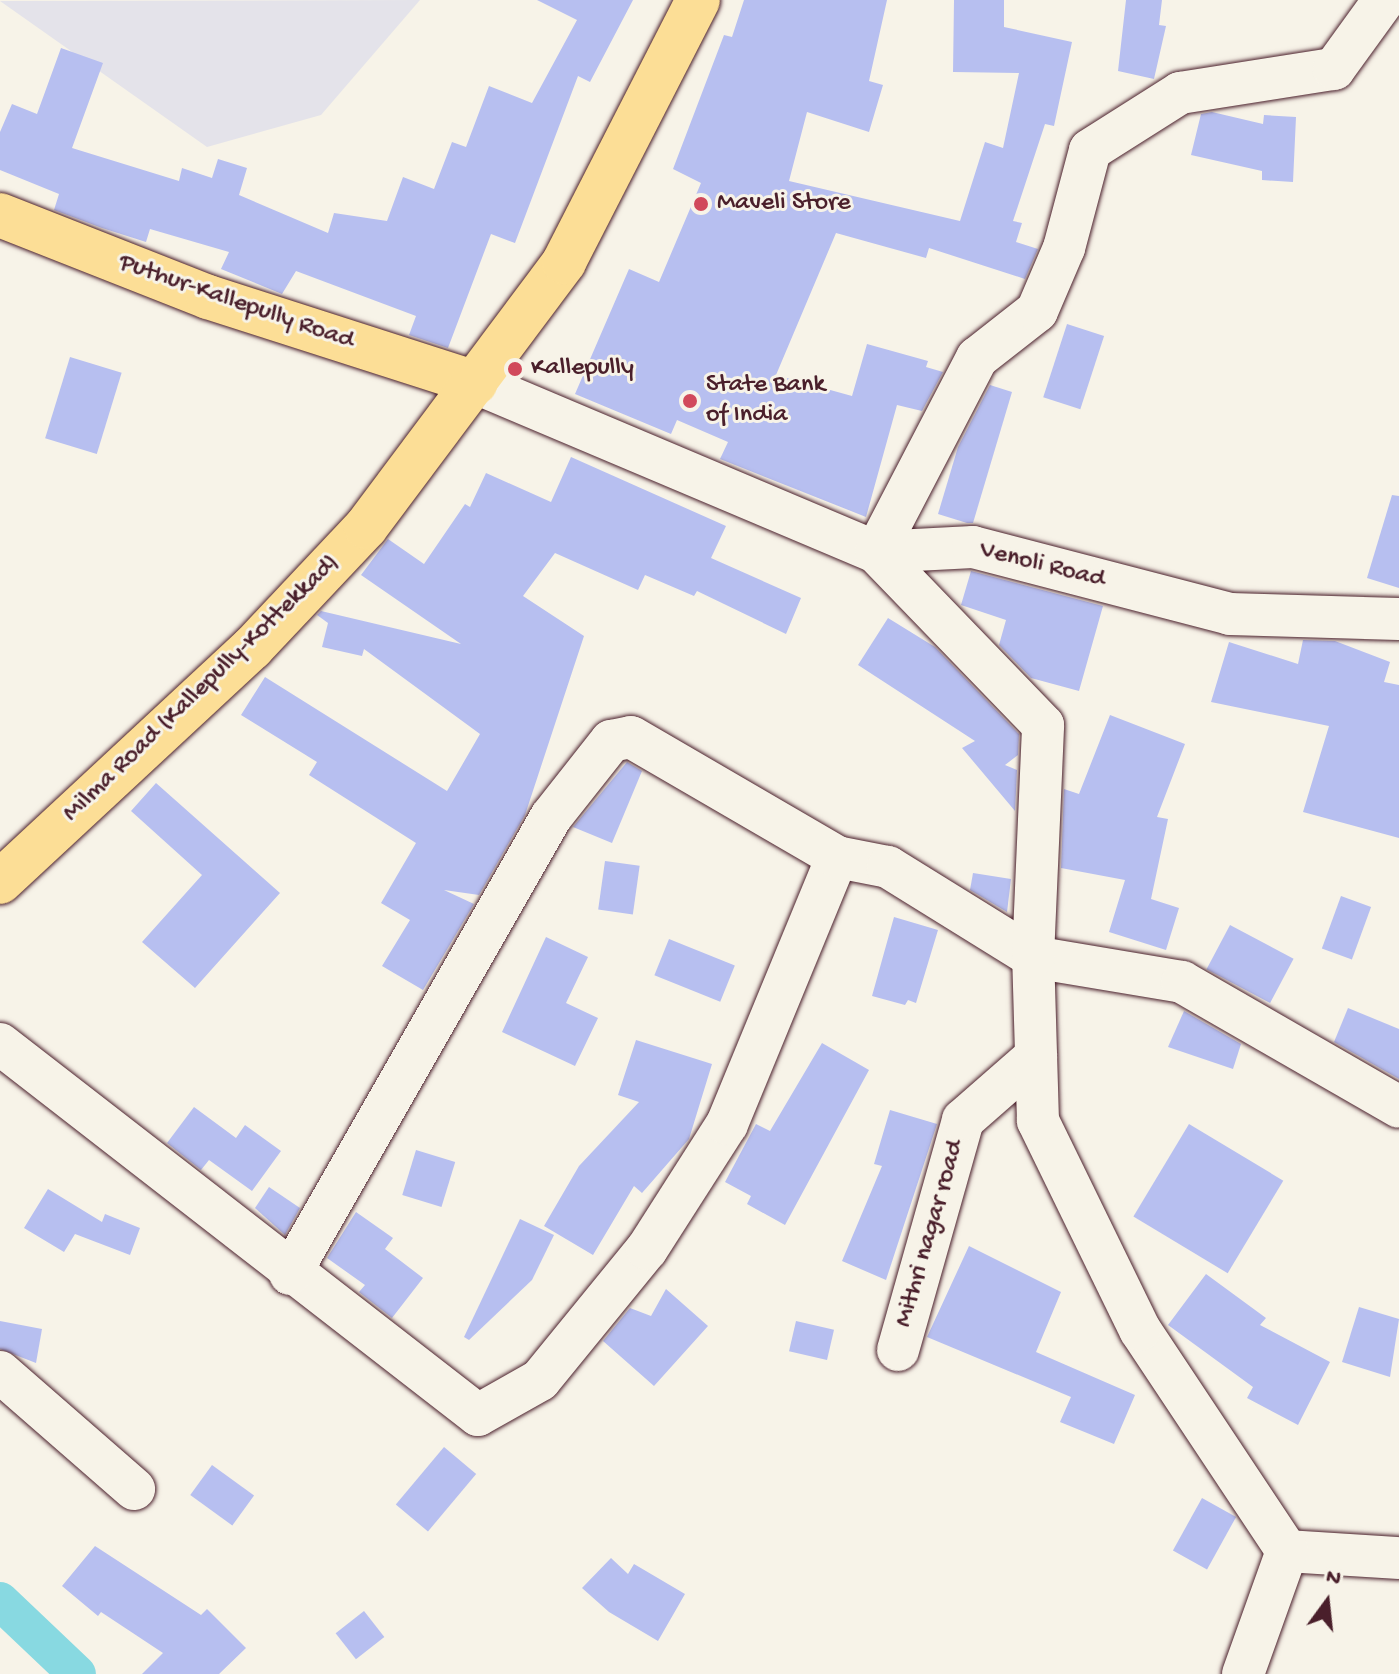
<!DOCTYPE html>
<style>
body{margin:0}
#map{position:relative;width:1399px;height:1674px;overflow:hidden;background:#f7f3e8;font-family:"Gochi Hand",sans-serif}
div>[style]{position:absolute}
.built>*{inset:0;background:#e4e3ea}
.canal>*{height:38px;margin:-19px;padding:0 19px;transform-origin:19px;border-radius:19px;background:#88d9e1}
.building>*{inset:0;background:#b7bff0;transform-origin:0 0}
.roads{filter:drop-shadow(0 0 2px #4a1f2b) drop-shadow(0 0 2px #4a1f2b)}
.minor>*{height:42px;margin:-21px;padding:0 21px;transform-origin:21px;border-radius:21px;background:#f7f3e8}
.major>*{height:44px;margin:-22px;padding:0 22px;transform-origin:22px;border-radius:22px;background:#fcde96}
.dots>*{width:22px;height:22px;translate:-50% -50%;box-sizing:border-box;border:4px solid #f7f3e8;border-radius:50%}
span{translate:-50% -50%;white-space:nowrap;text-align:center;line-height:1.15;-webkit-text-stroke:6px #f7f3e8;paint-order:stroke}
.poi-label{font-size:26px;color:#4a1f2b}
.left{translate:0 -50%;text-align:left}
.street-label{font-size:26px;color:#4a1f2b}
.north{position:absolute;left:1287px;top:1562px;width:80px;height:80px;-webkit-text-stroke:6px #f7f3e8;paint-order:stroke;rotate:15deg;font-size:22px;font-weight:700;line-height:32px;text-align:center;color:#4a1f2b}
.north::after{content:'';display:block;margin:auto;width:28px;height:36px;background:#4a1f2b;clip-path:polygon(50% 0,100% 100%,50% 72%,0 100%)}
</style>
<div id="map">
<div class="built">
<i style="clip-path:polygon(420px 0,321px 115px,207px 147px,0 1px)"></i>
</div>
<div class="canal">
<i style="left:0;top:1601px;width:106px;rotate:43.5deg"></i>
</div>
<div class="building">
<i style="clip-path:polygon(537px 0,633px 0,590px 82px,578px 76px,515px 243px,491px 234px,448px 348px,409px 335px,416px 316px,296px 271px,282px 294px,221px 269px,229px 252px,150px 229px,146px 242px,102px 228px,54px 210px,59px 194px,0 170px,0 132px,12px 104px,37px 114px,61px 48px,103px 63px,72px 148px,179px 181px,182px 168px,212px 178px,218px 159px,247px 168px,239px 195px,328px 233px,334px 213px,387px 221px,403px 177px,434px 189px,452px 142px,466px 147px,489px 86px,532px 103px,577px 20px)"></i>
<i style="clip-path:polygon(744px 0,887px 0,869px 81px,883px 85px,869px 132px,807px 112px,789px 181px,960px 221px,985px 142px,1003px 148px,1019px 73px,953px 72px,954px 0,1004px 0,1004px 27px,1072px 42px,1054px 126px,1045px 124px,1013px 221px,1022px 223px,1016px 242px,1038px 249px,1025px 279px,929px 248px,926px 258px,836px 233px,776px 375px,852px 396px,867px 344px,928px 361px,926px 367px,943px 372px,922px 411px,897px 405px,866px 517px,720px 459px,728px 442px,677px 420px,671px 434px,575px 394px,629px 269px,659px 282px,701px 183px,673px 169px,724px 35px,732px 37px)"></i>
<i style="clip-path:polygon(1126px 0,1162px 0,1159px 25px,1166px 26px,1154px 79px,1118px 71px)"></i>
<i style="clip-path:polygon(1212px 112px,1263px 124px,1264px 115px,1296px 117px,1293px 182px,1262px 180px,1262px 171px,1191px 155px,1201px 114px)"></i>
<i style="left:1067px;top:324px;width:39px;height:77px;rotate:18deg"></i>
<i style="left:70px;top:357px;width:54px;height:85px;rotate:17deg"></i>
<i style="clip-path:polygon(990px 385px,1012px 392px,973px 523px,967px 523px,938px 514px,958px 447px)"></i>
<i style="clip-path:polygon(571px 457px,726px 526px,711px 558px,801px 598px,786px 634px,697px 591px,694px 596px,645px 575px,638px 590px,555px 553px,523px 596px,584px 636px,525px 815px,479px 895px,444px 890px,474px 904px,423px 990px,382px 966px,410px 920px,381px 903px,416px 843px,309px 775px,317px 762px,241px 715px,265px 677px,447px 791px,480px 734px,364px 649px,362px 656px,322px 647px,328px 623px,317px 615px,321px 611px,461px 644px,361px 575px,388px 539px,424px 564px,465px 504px,470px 507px,486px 473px,551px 502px)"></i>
<i style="clip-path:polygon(1392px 495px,1399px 496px,1399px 588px,1367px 578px)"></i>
<i style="clip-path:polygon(971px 571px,1103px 606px,1079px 691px,1031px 678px,999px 645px,1006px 620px,961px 605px)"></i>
<i style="clip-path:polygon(888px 618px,935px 647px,1019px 734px,1018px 755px,1005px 765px,1017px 770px,1015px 811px,962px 748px,975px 741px,858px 665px)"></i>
<i style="clip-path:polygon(1303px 640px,1335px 641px,1390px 662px,1384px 682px,1399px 685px,1399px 838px,1303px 812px,1329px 726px,1211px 702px,1229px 642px,1298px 664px)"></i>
<i style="clip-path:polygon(1110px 715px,1185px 744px,1157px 817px,1168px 819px,1151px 899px,1179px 908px,1166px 950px,1109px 932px,1125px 880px,1061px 868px,1064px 789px,1079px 794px)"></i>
<i style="clip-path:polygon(627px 762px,642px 771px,612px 843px,573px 827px)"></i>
<i style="clip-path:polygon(156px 783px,280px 893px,195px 988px,142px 942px,202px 875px,131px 811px)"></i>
<i style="left:605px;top:861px;width:35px;height:49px;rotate:8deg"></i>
<i style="clip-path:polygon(973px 873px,1011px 879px,1007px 912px,970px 890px)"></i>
<i style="left:1341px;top:896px;width:32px;height:56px;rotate:20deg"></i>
<i style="clip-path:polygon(894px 917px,938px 930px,916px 1003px,908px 1000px,905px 1005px,872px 996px)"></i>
<i style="left:1230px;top:925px;width:72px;height:50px;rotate:28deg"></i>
<i style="clip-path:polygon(546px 937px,588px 957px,566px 1003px,598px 1018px,575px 1066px,502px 1032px)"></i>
<i style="left:669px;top:939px;width:71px;height:39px;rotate:22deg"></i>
<i style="clip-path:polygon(1348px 1008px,1399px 1029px,1399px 1079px,1334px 1042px)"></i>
<i style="clip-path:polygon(1184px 1011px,1241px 1044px,1233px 1069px,1168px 1047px)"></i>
<i style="clip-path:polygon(636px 1040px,712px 1064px,689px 1139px,642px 1193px,634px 1186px,593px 1255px,544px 1226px,579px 1166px,639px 1102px,618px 1095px)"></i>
<i style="clip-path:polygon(822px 1043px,869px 1070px,785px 1225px,747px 1204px,751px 1196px,725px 1182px,756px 1124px,770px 1131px)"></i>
<i style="clip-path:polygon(194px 1107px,236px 1138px,245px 1125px,281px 1151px,252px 1191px,209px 1160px,201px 1170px,167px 1143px)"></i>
<i style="clip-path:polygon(890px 1110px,937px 1124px,886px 1280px,842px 1261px,882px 1166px,874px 1164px)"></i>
<i style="left:1189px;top:1124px;width:110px;height:108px;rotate:31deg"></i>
<i style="left:416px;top:1150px;width:41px;height:47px;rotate:17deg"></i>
<i style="clip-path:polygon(269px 1187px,300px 1208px,285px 1235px,255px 1208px)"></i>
<i style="clip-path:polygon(48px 1189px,102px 1222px,105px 1214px,140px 1228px,130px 1255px,75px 1234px,64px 1252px,24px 1228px)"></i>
<i style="clip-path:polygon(356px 1212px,393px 1238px,385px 1249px,423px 1278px,392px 1318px,359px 1292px,365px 1285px,327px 1258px)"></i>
<i style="clip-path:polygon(520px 1219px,554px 1235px,532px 1280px,469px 1340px,464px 1337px)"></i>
<i style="clip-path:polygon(969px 1246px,1061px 1292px,1036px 1352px,1135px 1395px,1114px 1444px,1060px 1422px,1071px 1397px,927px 1337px)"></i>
<i style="clip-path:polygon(1206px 1274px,1266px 1318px,1260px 1325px,1330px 1362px,1298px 1425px,1247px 1398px,1253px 1387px,1168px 1325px)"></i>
<i style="clip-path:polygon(666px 1289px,708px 1326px,654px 1386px,603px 1341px,630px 1308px,651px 1316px)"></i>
<i style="clip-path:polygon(1359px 1307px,1399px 1319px,1390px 1377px,1342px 1362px)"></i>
<i style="clip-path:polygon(0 1321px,42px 1329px,36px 1363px,0 1349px)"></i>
<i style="left:796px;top:1321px;width:39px;height:31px;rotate:13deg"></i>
<i style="left:444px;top:1447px;width:42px;height:75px;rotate:40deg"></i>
<i style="left:212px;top:1465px;width:52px;height:37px;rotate:36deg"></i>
<i style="left:1202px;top:1498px;width:39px;height:60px;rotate:29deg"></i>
<i style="clip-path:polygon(95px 1546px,201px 1615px,207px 1609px,246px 1648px,219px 1674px,142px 1674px,163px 1653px,101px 1612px,98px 1616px,62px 1586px)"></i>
<i style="clip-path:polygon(611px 1558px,628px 1574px,634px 1564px,685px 1594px,658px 1641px,609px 1612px,582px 1588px)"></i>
<i style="left:364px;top:1611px;width:33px;height:36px;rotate:52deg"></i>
</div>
<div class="roads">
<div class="minor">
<i style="left:476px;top:383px;width:434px;rotate:22.9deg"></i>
<i style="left:876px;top:552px;width:97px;rotate:-3deg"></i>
<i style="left:973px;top:547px;width:266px;rotate:14.6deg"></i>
<i style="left:1230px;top:614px;width:169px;rotate:1.7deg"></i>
<i style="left:0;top:1044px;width:605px;rotate:37.82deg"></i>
<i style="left:478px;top:1415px;width:71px;rotate:-29.4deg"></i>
<i style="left:540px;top:1380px;width:169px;rotate:-50.8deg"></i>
<i style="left:647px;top:1249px;width:148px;rotate:-57.4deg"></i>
<i style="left:727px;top:1124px;width:289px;rotate:-67.6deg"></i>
<i style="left:290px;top:1274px;width:526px;rotate:-60.27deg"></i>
<i style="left:551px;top:817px;width:97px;rotate:-51.7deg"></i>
<i style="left:611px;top:741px;width:20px;rotate:-11deg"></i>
<i style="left:631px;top:737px;width:238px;rotate:30.2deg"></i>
<i style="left:837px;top:857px;width:52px;rotate:11.1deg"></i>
<i style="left:888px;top:867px;width:171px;rotate:31.8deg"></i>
<i style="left:1033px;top:957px;width:151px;rotate:9.5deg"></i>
<i style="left:1182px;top:982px;width:250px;rotate:29.9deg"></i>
<i style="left:898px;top:1350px;width:239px;rotate:-74.2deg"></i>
<i style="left:963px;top:1120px;width:97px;rotate:-41.2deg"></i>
<i style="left:0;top:1372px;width:178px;rotate:41.1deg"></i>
<i style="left:1287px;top:1551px;width:112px;rotate:3.6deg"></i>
<i style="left:1243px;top:1674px;width:131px;rotate:-70.3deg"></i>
<i style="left:1287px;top:1551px;width:265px;rotate:-123.6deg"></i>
<i style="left:1140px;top:1330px;width:233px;rotate:-116deg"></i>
<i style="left:1038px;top:1121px;width:164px;rotate:-91.7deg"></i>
<i style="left:1033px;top:957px;width:232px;rotate:-87.5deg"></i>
<i style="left:1043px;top:725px;width:240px;rotate:-134deg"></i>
<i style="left:876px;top:552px;width:219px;rotate:-62.5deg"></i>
<i style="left:977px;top:358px;width:76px;rotate:-38.1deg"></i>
<i style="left:1037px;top:311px;width:69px;rotate:-66.8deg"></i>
<i style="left:1064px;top:248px;width:101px;rotate:-75.1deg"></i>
<i style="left:1090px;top:150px;width:107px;rotate:-32.3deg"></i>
<i style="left:1180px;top:93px;width:156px;rotate:-8.9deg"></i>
<i style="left:1334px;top:69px;width:85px;rotate:-54.1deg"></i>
</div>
<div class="major">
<i style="left:0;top:215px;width:224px;rotate:21.5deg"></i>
<i style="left:208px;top:297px;width:281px;rotate:17.8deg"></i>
<i style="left:0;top:882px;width:344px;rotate:-42.9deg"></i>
<i style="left:252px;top:648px;width:166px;rotate:-46.7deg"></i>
<i style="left:366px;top:527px;width:331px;rotate:-53.2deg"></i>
<i style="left:564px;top:262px;width:294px;rotate:-62.9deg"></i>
</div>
</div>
<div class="dots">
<i style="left:701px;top:204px;background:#d1495b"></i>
<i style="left:515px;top:369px;background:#d1495b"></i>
<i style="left:690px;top:401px;background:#d1495b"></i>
</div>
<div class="poi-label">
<span class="left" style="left:717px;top:204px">Maveli Store</span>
<span class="left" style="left:531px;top:369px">Kallepully</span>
<span class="left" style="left:706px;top:401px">State Bank<br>of India</span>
</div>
<div class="street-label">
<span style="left:236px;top:303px;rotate:19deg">Puthur-Kallepully Road</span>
<span style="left:1042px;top:566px;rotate:14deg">Venoli Road</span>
<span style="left:202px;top:689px;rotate:-44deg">Milma Road (Kallepully-Kottekkad)</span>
<span style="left:931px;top:1234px;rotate:-74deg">Mithri nagar road</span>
</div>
<div class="north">N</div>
</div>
